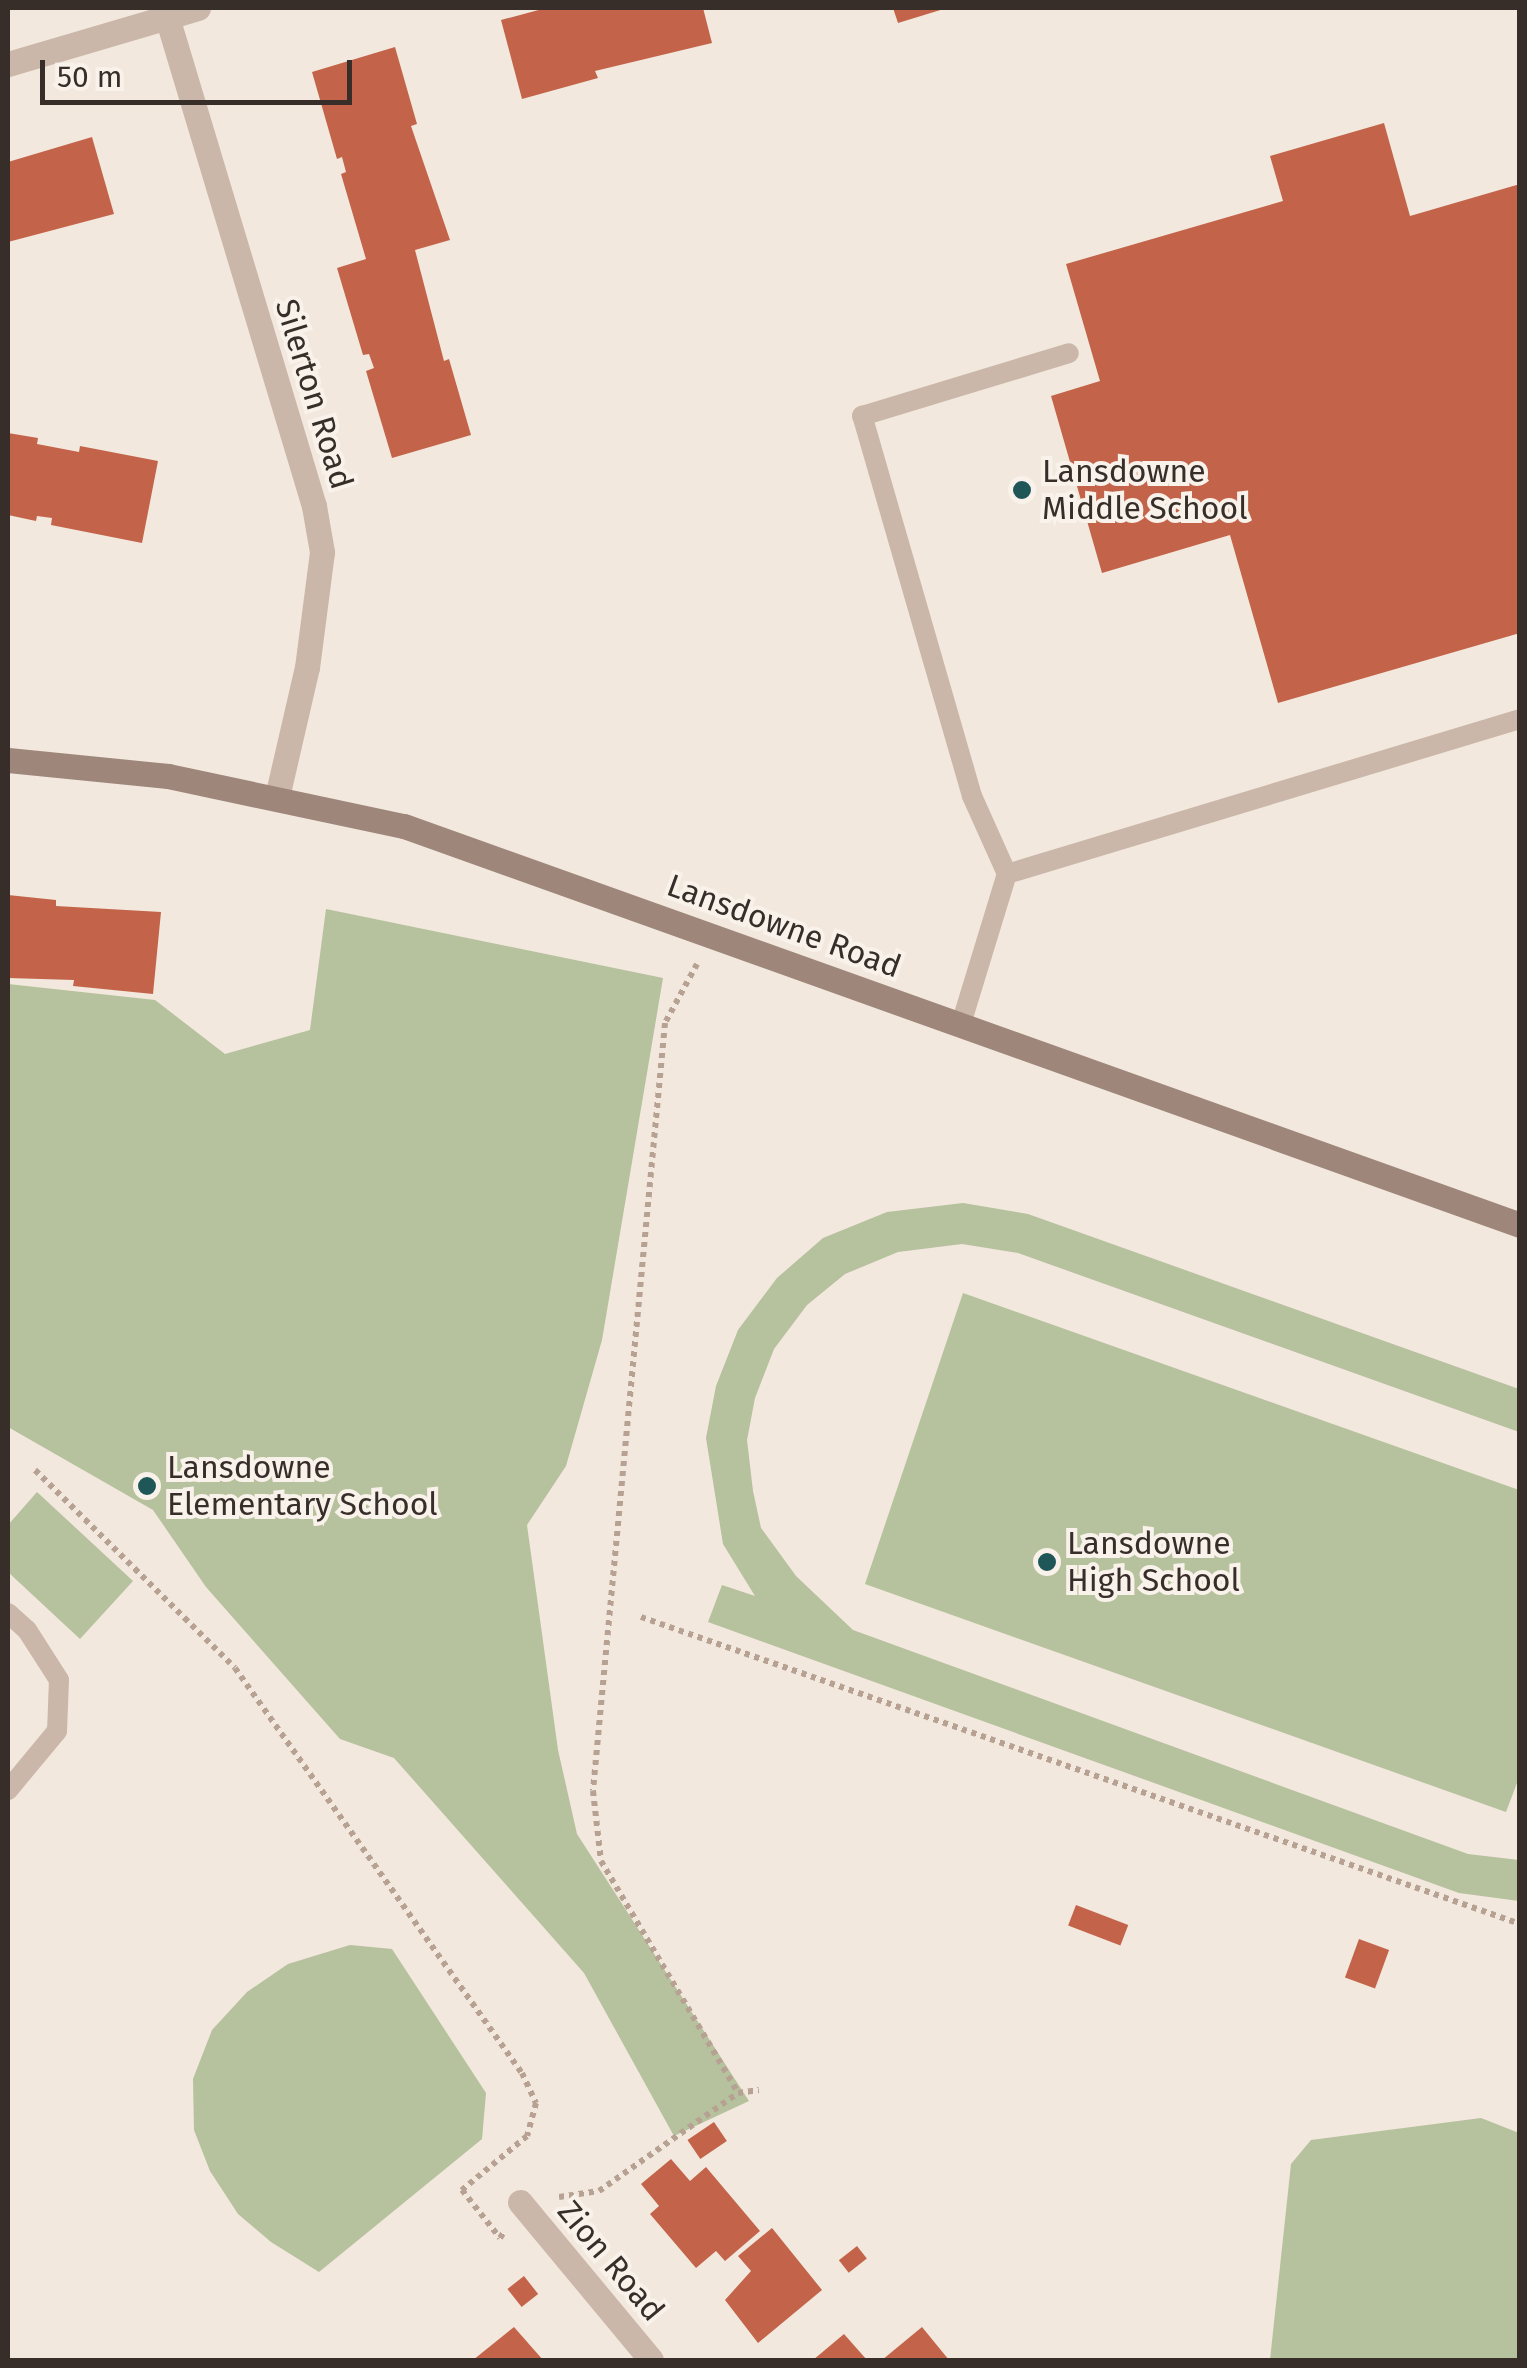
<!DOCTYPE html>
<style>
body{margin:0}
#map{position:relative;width:1527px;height:2368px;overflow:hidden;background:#f2e8dd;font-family:"Fira Sans",sans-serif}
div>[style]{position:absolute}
.green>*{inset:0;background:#b6c19d}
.building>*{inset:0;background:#c3644a;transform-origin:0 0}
.path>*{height:6px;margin-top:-3px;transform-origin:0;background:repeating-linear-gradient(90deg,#b6a193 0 5px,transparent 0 10px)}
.lane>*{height:20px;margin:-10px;padding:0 10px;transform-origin:10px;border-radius:10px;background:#cab7a9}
.street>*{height:25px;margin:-12.5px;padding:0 12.5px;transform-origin:12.5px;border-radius:12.5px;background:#cab7a9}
.secondary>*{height:25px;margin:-12.5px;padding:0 12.5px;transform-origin:12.5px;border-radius:12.5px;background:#9e867b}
.dots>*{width:28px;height:28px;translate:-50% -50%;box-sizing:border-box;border:5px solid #f9f2ea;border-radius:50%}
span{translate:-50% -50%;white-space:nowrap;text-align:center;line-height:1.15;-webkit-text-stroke:8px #f9f2ea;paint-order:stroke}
.street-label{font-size:32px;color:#372d29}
.poi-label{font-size:32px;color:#372d29}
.left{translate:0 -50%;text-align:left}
.frame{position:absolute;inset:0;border:10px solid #372d29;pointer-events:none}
.scale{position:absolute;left:40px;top:60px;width:312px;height:45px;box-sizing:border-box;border:5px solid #372d29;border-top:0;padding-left:12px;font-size:30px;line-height:35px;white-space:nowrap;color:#372d29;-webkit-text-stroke:8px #f9f2ea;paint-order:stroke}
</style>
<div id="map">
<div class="green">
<i style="clip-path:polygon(326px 909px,663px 978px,602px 1340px,566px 1466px,527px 1525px,558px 1750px,577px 1834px,749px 2101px,674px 2136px,584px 1973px,394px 1758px,340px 1739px,206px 1587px,153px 1510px,8px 1427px,8px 984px,155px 1000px,225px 1054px,310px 1030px)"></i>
<i style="clip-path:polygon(963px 1203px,1028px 1214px,1519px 1389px,1519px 1432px,1018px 1253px,962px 1244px,898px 1252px,845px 1274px,807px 1305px,774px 1349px,755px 1398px,747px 1440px,753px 1491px,761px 1528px,796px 1576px,853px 1630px,1468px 1854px,1519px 1860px,1519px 1901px,1459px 1893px,708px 1622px,722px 1585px,755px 1596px,723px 1544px,706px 1438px,716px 1386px,738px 1330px,777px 1278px,823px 1238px,887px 1212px)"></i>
<i style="clip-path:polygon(963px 1293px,1519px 1490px,1520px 1775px,1506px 1812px,865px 1584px)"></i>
<i style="clip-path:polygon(37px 1492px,133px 1581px,80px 1639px,8px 1572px,8px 1525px)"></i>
<i style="clip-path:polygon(350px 1945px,392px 1949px,486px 2093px,482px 2139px,319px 2272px,271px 2242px,238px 2214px,210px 2171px,194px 2130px,193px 2079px,212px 2030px,247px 1992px,288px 1964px)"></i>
<i style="clip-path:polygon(1481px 2118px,1519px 2133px,1519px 2360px,1270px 2360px,1291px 2164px,1311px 2140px)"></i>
</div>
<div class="building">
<i style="clip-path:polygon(546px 8px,703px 8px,712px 43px,595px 71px,598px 78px,522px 99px,501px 20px)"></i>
<i style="clip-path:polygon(893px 8px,947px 8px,898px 23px)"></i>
<i style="clip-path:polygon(395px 47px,417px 124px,411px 126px,450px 240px,415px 250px,444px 361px,449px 359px,471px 435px,392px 458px,366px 371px,374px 368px,369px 354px,363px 355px,337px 268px,366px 259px,341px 174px,346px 172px,342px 157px,337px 159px,312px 72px)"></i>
<i style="clip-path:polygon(1384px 123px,1410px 216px,1520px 184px,1520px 633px,1278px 703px,1230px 535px,1102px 573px,1051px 396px,1100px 381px,1066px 264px,1283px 201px,1270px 156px)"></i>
<i style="clip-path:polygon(92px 137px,114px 214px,8px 242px,8px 162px)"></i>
<i style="clip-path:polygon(8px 433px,38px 438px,37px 444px,79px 452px,80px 446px,158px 461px,142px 543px,51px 525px,52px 518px,37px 516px,36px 521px,8px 515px)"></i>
<i style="clip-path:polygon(8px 895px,56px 900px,56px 906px,161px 912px,153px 994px,73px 986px,74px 980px,8px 978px)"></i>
<i style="left:1076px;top:1905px;width:56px;height:22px;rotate:21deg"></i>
<i style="left:1359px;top:1939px;width:32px;height:41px;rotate:20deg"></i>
<i style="left:714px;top:2122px;width:23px;height:32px;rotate:56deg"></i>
<i style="clip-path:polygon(671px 2159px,690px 2181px,706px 2167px,760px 2231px,725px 2261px,716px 2251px,696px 2268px,650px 2214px,659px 2206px,641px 2184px)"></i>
<i style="clip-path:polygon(772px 2228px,822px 2290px,758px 2343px,725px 2300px,751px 2271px,738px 2256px)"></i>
<i style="left:857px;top:2246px;width:16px;height:23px;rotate:52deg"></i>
<i style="left:524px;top:2276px;width:23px;height:21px;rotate:52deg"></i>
<i style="clip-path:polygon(514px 2327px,543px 2360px,473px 2360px)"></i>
<i style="clip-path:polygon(922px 2327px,949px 2360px,882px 2360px)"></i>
<i style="clip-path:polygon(844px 2334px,867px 2360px,813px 2360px)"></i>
</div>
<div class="path">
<i style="left:697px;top:964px;width:67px;rotate:118.5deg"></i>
<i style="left:665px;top:1023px;width:771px;rotate:95.36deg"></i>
<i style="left:593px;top:1791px;width:70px;rotate:83.5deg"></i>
<i style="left:601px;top:1861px;width:269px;rotate:59.4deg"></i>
<i style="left:35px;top:1470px;width:281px;rotate:44.7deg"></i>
<i style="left:235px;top:1668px;width:496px;rotate:54.7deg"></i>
<i style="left:522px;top:2073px;width:33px;rotate:65deg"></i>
<i style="left:536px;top:2103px;width:34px;rotate:105deg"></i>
<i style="left:527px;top:2136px;width:85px;rotate:140.3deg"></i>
<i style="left:462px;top:2190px;width:61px;rotate:51.6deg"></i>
<i style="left:500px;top:2238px;width:7px;rotate:-56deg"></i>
<i style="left:641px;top:1617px;width:931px;rotate:19.25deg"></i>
<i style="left:559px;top:2197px;width:40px;rotate:-8.5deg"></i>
<i style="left:599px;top:2191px;width:170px;rotate:-35.2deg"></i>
<i style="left:738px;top:2093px;width:21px;rotate:-8deg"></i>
</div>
<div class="lane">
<i style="left:1007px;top:874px;width:85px;rotate:-114.2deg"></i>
<i style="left:972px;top:796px;width:396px;rotate:-106.1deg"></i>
<i style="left:862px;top:416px;width:216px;rotate:-16.9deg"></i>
<i style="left:961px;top:1024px;width:157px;rotate:-73deg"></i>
<i style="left:1007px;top:874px;width:536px;rotate:-16.81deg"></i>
<i style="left:8px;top:1613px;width:25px;rotate:42deg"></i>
<i style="left:27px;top:1630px;width:59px;rotate:57.4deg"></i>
<i style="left:59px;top:1680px;width:51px;rotate:92.2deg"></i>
<i style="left:57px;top:1731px;width:77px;rotate:129.7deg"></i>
</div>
<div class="street">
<i style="left:167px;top:17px;width:511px;rotate:73.27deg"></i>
<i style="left:314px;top:506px;width:47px;rotate:80.1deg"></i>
<i style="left:322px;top:552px;width:116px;rotate:97.4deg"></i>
<i style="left:307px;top:667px;width:133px;rotate:103deg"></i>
<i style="left:8px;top:64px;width:198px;rotate:-16.4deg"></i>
<i style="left:520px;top:2202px;width:205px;rotate:50.3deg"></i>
</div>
<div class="secondary">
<i style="left:8px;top:760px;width:161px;rotate:5.7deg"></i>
<i style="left:168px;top:776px;width:241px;rotate:12deg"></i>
<i style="left:404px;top:826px;width:1185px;rotate:19.67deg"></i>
</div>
<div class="dots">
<i style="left:1022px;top:490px;background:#1f5658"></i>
<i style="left:147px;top:1486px;background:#1f5658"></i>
<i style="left:1047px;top:1562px;background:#1f5658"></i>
</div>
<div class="street-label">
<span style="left:314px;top:394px;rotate:73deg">Silerton Road</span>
<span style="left:784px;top:926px;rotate:20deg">Lansdowne Road</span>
<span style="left:611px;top:2261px;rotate:50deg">Zion Road</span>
</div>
<div class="poi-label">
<span class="left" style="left:1042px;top:490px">Lansdowne<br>Middle School</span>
<span class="left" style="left:167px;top:1486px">Lansdowne<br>Elementary School</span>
<span class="left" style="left:1067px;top:1562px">Lansdowne<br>High School</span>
</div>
<div class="frame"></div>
<div class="scale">50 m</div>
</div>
